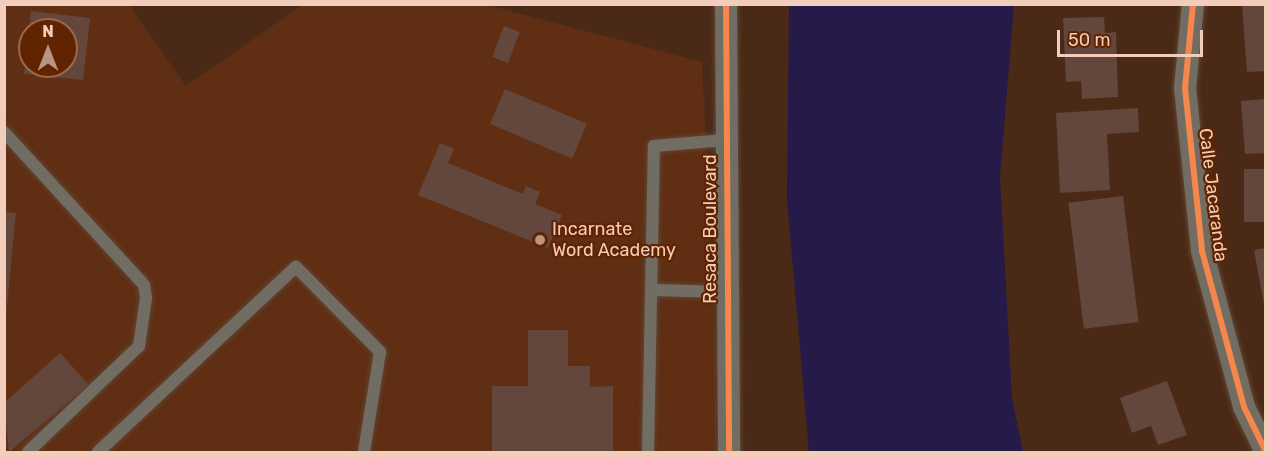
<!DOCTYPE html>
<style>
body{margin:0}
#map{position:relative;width:1270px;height:457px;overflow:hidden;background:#4a2a16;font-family:Rubik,sans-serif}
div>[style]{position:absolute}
.built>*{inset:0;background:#602e13}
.water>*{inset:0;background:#251a48}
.building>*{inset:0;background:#63473c;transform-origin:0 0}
.roads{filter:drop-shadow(0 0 2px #614535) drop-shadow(0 0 2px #614535)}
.lane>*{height:12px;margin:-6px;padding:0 6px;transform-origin:6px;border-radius:6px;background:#726d62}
.street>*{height:22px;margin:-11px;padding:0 11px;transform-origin:11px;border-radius:11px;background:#726d62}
.cycleway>*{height:6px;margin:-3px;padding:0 3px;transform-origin:3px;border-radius:3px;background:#f5874c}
.dots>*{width:16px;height:16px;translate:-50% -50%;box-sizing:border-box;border:3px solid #602400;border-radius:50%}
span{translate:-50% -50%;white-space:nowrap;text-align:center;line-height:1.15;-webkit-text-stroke:4.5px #602400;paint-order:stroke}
.street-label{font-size:18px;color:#f3cdbb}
.poi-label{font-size:18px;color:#f3cdbb}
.left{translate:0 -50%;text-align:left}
.frame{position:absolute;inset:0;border:6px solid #f3cdbb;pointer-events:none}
.north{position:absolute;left:18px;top:18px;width:60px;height:60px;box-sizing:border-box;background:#602400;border:2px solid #9b684b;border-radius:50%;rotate:0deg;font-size:16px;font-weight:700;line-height:24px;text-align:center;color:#f3cdbb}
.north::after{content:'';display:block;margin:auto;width:21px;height:27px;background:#b89481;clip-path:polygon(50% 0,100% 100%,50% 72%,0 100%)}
.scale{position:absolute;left:1057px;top:30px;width:146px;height:27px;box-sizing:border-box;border:3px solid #f3cdbb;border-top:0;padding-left:8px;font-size:18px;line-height:21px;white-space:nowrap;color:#f3cdbb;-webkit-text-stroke:4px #602400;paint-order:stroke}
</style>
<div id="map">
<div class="built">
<i style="clip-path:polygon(evenodd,304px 4px,487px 5px,702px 62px,721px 452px,5px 452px,4px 5px,129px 5px,186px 86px,304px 4px,30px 30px,66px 30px,66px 66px,30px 66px,30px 30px)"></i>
</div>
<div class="water">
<i style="clip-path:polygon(789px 5px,1014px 5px,1000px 177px,1012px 398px,1023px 452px,809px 452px,787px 199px)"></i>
</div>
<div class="building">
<i style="clip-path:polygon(1242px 5px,1266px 5px,1266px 71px,1247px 72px)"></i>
<i style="clip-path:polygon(31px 11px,90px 18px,83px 80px,24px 74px,28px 34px,30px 66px,66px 66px,66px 30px,29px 30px)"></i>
<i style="clip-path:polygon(1104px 17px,1105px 33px,1116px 32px,1118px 97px,1082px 99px,1081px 81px,1066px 82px,1063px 18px)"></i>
<i style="left:504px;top:26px;width:17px;height:33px;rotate:21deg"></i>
<i style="left:505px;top:89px;width:89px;height:38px;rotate:23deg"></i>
<i style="clip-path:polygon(1266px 99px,1266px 153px,1245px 154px,1241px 101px)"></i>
<i style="clip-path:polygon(1138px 108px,1139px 132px,1107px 134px,1110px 190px,1060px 193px,1056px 113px)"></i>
<i style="clip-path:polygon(440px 143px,454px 149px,448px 163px,523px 194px,526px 186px,540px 192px,535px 204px,562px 215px,548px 248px,418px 195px)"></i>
<i style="left:1266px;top:169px;width:53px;height:22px;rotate:90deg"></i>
<i style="left:1123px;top:196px;width:127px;height:55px;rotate:83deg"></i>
<i style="clip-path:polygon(4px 212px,16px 213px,6px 316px,4px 316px)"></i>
<i style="clip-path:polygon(1266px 248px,1266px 304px,1264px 304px,1254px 250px)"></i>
<i style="clip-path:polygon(528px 330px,568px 330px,568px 366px,590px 366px,590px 387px,613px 386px,613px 452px,492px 452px,492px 386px,528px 386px)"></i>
<i style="clip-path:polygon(60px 353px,89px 385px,9px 452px,4px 403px)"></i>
<i style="clip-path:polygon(1167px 381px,1187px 435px,1158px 445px,1151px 426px,1132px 433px,1120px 398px)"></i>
</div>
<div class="roads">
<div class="lane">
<i style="left:4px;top:132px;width:207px;rotate:47.5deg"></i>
<i style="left:144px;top:285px;width:13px;rotate:81deg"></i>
<i style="left:146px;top:298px;width:49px;rotate:98.3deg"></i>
<i style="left:139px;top:346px;width:153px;rotate:136.3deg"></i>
<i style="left:652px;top:290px;width:73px;rotate:1.6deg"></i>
<i style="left:98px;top:452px;width:271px;rotate:-43.1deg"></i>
<i style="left:296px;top:267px;width:120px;rotate:45.3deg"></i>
<i style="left:380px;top:352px;width:101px;rotate:99.1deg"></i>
<i style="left:648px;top:452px;width:306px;rotate:-88.9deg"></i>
<i style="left:654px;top:146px;width:71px;rotate:-4.8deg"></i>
</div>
<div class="street">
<i style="left:726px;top:4px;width:448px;rotate:89.6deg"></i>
<i style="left:1193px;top:4px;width:84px;rotate:95.4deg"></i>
<i style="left:1185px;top:88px;width:164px;rotate:84deg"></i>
<i style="left:1202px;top:251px;width:162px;rotate:74.9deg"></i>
<i style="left:1244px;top:407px;width:50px;rotate:63.9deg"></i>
</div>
</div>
<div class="cycleway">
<i style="left:726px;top:4px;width:448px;rotate:89.6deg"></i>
<i style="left:1193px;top:4px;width:84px;rotate:95.4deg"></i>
<i style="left:1185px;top:88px;width:164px;rotate:84deg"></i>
<i style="left:1202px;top:251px;width:162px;rotate:74.9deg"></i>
<i style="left:1244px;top:407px;width:50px;rotate:63.9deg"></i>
</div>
<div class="dots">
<i style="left:540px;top:240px;background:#b89481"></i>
</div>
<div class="street-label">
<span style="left:1213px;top:195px;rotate:83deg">Calle Jacaranda</span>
<span style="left:710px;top:229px;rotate:-90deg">Resaca Boulevard</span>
</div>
<div class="poi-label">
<span class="left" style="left:552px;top:240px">Incarnate<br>Word Academy</span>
</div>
<div class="frame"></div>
<div class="north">N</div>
<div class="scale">50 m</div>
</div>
